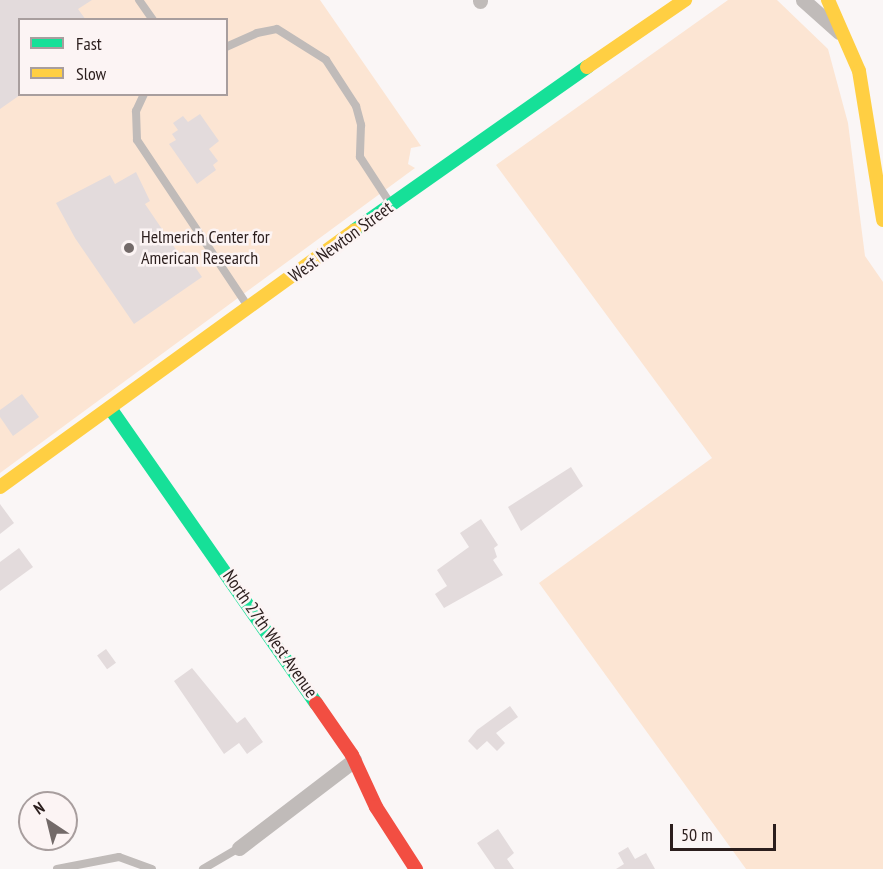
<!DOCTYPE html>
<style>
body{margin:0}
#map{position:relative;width:883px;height:869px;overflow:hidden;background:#faf6f6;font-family:"PT Sans Narrow",sans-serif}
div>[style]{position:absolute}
.green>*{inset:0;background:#fce5d3}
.building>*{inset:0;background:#e3dbdc;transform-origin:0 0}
.lane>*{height:8px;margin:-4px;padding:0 4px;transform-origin:4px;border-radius:4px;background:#c0bbb9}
.street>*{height:15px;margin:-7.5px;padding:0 7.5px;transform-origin:7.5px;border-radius:7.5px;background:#c0bbb9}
.fast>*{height:14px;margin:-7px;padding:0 7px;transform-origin:7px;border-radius:7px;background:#16e098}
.slow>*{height:14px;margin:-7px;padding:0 7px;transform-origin:7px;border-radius:7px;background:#ffcf43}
.jam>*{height:14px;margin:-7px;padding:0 7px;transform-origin:7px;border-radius:7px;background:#f24e42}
.dots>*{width:16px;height:16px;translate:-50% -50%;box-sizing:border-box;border:3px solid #fcf4f4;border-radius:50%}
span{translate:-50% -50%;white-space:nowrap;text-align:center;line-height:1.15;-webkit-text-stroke:5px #fcf4f4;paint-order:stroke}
.poi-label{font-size:18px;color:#2b1e1d}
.left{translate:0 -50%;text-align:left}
.street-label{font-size:18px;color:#2b1e1d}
.legend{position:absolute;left:18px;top:18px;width:210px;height:78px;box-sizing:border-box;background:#fcf4f4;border:2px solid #a89e9e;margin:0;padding:8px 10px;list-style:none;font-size:18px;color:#2b1e1d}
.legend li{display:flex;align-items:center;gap:12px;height:30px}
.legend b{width:30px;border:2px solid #a89e9e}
.north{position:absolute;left:18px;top:791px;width:60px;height:60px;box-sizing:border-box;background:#fcf4f4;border:2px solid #a89e9e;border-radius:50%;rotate:325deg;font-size:16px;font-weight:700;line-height:24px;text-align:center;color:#2b1e1d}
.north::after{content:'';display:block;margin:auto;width:21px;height:27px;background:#736a69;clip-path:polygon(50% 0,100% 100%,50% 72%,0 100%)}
.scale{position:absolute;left:670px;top:824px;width:106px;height:27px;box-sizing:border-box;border:3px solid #2b1e1d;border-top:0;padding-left:8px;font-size:18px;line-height:21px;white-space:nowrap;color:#2b1e1d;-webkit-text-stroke:4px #fcf4f4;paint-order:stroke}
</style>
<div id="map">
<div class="green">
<i style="clip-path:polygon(evenodd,0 0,320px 0,421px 146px,411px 148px,408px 164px,415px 168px,0 473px,0 0,20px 20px,226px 20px,226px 94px,20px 94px,20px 20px)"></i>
<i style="clip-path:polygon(728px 0,777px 0,828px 49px,848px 123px,865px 256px,883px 282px,883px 869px,746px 869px,539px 583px,712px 458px,496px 165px)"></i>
</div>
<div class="building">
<i style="clip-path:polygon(0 0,92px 0,78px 9px,86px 20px,20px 20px,20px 95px,0 109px)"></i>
<i style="clip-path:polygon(200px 114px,219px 141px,209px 149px,218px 161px,213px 165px,216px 170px,197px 184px,169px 144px,176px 140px,172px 134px,178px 130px,173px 123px,183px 116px,188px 122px)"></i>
<i style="clip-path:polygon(136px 172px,150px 201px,145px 204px,179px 254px,184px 251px,202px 277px,134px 324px,75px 238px,56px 203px,110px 175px,115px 184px)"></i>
<i style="clip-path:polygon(22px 394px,39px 417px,13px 436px,0 417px,0 410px)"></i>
<i style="clip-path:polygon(571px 467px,583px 486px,521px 531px,508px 507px)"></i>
<i style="clip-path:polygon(0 504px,14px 523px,0 534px)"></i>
<i style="clip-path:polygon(481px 519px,498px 545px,494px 548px,497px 557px,493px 560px,503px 575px,444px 608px,435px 594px,447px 586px,437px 570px,469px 547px,460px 533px)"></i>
<i style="clip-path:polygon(19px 548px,33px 567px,0 591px,0 562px)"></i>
<i style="left:106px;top:649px;width:17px;height:11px;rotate:54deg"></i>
<i style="clip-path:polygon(192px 668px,237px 723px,245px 717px,263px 742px,247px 754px,239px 743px,224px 754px,174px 681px)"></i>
<i style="clip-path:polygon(510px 706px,518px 717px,496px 733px,505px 743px,497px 751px,487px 741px,477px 750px,468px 741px,477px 730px)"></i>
<i style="clip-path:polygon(498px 829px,514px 853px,507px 859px,514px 869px,495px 869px,477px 843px)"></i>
<i style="clip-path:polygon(628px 847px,635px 859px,646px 853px,655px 869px,616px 869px,624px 864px,618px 853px)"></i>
</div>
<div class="lane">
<i style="left:139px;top:0;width:24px;rotate:55deg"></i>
<i style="left:226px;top:47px;width:34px;rotate:-24deg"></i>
<i style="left:257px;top:33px;width:20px;rotate:-11deg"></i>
<i style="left:277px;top:29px;width:58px;rotate:32.3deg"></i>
<i style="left:326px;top:60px;width:55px;rotate:56.9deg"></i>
<i style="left:356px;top:106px;width:20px;rotate:75deg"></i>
<i style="left:361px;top:125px;width:32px;rotate:92deg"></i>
<i style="left:360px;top:157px;width:55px;rotate:56.9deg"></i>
<i style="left:144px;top:94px;width:19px;rotate:115deg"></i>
<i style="left:136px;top:111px;width:29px;rotate:88deg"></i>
<i style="left:137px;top:140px;width:198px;rotate:56.3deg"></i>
<i style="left:57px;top:869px;width:63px;rotate:-11deg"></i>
<i style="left:119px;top:857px;width:35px;rotate:20deg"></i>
<i style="left:203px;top:869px;width:42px;rotate:-30.3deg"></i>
</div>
<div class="street">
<i style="left:803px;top:0;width:48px;rotate:41.6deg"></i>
<i style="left:480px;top:1px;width:1px;rotate:-90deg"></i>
<i style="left:239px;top:848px;width:145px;rotate:-37.4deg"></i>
</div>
<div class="fast">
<i style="left:355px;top:230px;width:284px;rotate:-35.1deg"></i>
<i style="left:110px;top:408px;width:360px;rotate:55.1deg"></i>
</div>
<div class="slow">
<i style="left:828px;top:0;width:77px;rotate:66.4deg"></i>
<i style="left:859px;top:71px;width:151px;rotate:80.8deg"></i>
<i style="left:587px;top:67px;width:119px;rotate:-34.4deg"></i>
<i style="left:0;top:487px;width:438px;rotate:-35.9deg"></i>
</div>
<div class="jam">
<i style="left:316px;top:703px;width:63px;rotate:55.3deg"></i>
<i style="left:352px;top:755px;width:57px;rotate:65.2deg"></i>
<i style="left:376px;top:807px;width:74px;rotate:57.2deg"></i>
</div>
<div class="dots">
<i style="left:129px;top:248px;background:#736a69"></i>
</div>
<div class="poi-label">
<span class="left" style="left:141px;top:248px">Helmerich Center for<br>American Research</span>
</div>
<div class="street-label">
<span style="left:341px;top:242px;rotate:-36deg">West Newton Street</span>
<span style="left:270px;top:634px;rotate:55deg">North 27th West Avenue</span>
</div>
<ul class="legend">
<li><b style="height:8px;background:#16e098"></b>Fast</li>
<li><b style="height:8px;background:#ffcf43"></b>Slow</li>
</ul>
<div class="north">N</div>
<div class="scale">50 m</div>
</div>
